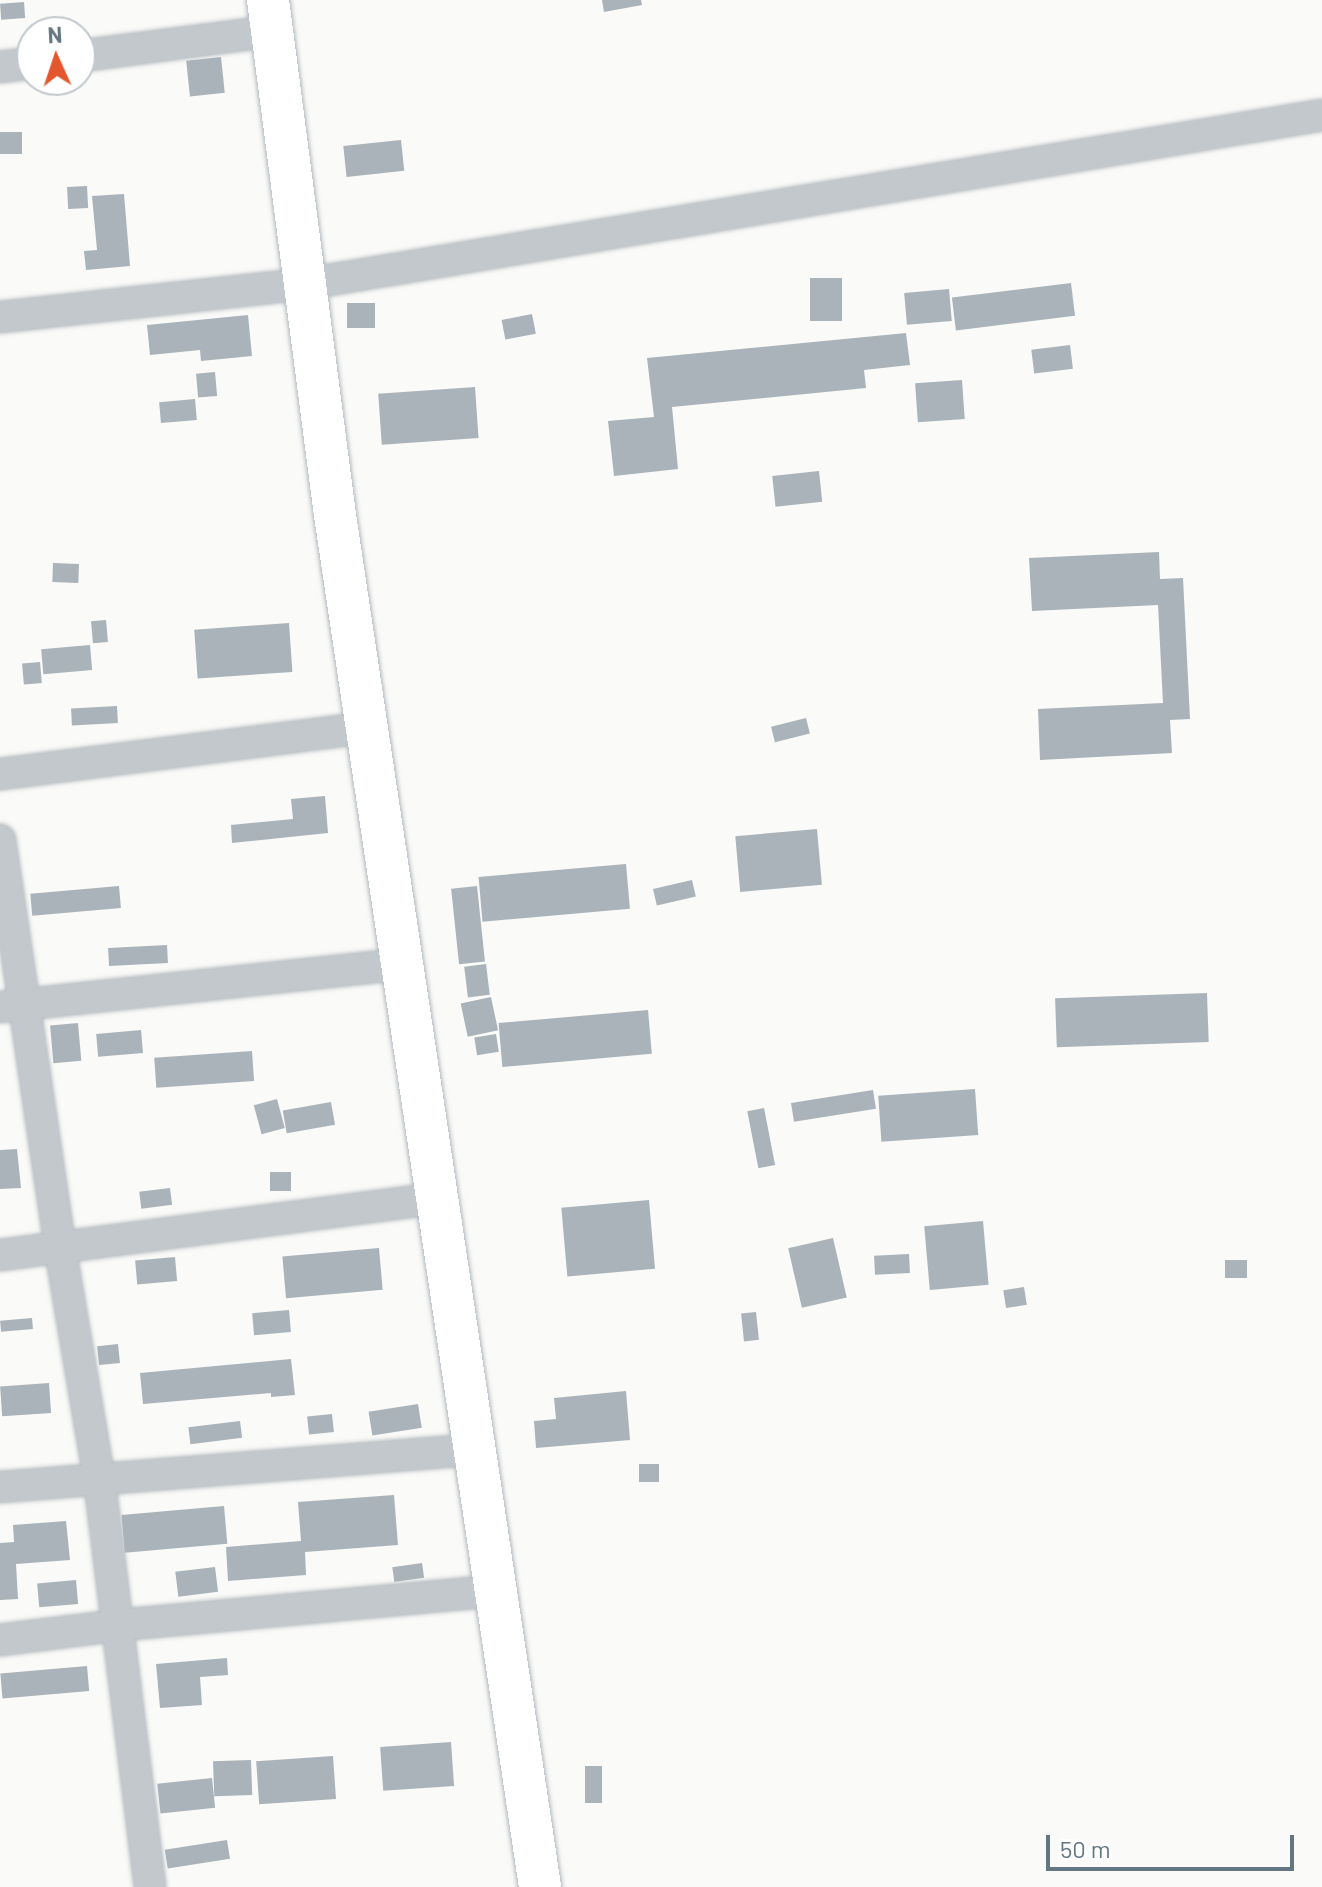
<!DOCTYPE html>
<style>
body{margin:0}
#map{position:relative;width:1322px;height:1887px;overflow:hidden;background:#fafaf8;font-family:Barlow,sans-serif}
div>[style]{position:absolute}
.building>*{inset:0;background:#aab3b9;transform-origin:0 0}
.roads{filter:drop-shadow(0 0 2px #b3babf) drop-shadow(0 0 2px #b3babf)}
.street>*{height:30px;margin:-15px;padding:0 15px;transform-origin:15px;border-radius:15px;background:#c3c8cc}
.secondary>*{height:42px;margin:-21px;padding:0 21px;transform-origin:21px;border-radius:21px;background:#fff}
span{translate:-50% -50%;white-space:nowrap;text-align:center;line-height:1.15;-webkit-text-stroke:8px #fff;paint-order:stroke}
.north{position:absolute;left:16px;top:16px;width:80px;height:80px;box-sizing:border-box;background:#fff;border:2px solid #c1c8cd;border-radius:50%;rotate:357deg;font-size:22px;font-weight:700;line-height:32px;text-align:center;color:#657683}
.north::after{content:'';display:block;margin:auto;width:28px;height:36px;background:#e4572e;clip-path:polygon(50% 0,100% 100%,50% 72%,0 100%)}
.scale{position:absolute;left:1046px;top:1835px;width:248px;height:36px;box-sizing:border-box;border:4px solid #657683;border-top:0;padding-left:10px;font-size:24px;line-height:28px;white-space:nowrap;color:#657683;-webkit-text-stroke:6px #fff;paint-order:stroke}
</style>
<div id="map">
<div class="building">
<i style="clip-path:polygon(602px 0,641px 0,642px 5px,604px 12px)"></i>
<i style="left:24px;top:2px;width:16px;height:24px;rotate:86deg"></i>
<i style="left:221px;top:57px;width:36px;height:35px;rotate:84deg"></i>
<i style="left:0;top:132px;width:22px;height:22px"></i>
<i style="left:401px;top:140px;width:31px;height:58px;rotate:84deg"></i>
<i style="left:87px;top:186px;width:22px;height:20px;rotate:87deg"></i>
<i style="clip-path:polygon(124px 194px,130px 266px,86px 270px,84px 251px,97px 250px,92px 196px)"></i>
<i style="left:810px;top:278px;width:32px;height:43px"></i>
<i style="left:1071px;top:283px;width:33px;height:120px;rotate:83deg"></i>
<i style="left:949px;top:289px;width:32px;height:45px;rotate:85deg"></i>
<i style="left:347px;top:303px;width:28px;height:25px"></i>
<i style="left:532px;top:314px;width:20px;height:31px;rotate:79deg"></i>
<i style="clip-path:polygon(248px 315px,252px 356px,201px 361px,200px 350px,150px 355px,147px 325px)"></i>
<i style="clip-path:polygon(906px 333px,910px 365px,864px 370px,866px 388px,672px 407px,678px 469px,614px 476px,608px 421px,654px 417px,647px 358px)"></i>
<i style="left:1070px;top:345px;width:24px;height:39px;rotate:83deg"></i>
<i style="left:215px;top:372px;width:24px;height:19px;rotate:85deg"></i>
<i style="left:962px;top:380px;width:39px;height:47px;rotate:86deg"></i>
<i style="left:475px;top:387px;width:51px;height:97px;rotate:86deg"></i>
<i style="left:195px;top:399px;width:21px;height:36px;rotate:85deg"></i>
<i style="left:819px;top:471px;width:31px;height:47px;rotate:84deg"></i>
<i style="clip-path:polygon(1159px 552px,1160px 579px,1183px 578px,1190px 719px,1170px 720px,1172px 753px,1040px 760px,1038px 709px,1163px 703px,1158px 605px,1032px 611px,1029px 558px)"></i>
<i style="left:53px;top:563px;width:26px;height:19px;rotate:2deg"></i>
<i style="left:106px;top:620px;width:22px;height:15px;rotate:85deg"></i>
<i style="left:289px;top:623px;width:49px;height:95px;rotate:86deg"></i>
<i style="left:90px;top:645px;width:25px;height:49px;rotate:85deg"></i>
<i style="left:40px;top:662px;width:21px;height:18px;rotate:85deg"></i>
<i style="left:117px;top:706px;width:17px;height:46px;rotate:87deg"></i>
<i style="left:806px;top:718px;width:16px;height:36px;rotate:76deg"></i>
<i style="clip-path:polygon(325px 796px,328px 833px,232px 843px,231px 825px,293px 819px,291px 799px)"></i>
<i style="left:817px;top:829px;width:56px;height:82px;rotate:85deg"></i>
<i style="left:626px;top:864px;width:45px;height:148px;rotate:85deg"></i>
<i style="left:692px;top:880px;width:17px;height:40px;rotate:77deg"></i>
<i style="left:119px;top:886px;width:22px;height:89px;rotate:85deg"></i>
<i style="left:477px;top:886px;width:76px;height:26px;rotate:84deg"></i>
<i style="left:167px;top:945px;width:18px;height:59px;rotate:87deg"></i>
<i style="left:486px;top:964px;width:31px;height:22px;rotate:83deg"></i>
<i style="left:1207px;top:993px;width:49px;height:152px;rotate:88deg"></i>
<i style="left:491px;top:997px;width:34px;height:31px;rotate:78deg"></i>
<i style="left:648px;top:1010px;width:44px;height:150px;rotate:85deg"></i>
<i style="left:78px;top:1023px;width:38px;height:28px;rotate:85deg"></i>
<i style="left:141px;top:1030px;width:23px;height:45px;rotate:85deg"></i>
<i style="left:496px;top:1034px;width:18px;height:22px;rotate:81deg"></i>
<i style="left:252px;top:1051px;width:30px;height:98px;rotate:86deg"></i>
<i style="left:975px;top:1089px;width:46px;height:97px;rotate:86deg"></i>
<i style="left:873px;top:1090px;width:19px;height:83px;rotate:81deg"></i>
<i style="left:277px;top:1099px;width:30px;height:24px;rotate:75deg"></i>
<i style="left:331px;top:1102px;width:23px;height:49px;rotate:80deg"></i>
<i style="left:764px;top:1108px;width:58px;height:17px;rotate:79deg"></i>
<i style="clip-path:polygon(17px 1149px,21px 1188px,0 1189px,0 1150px)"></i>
<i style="left:270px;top:1172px;width:21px;height:19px"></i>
<i style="left:170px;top:1188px;width:17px;height:31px;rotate:83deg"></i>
<i style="left:649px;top:1200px;width:69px;height:88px;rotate:85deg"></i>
<i style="left:983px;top:1221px;width:64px;height:59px;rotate:85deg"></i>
<i style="left:833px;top:1238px;width:61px;height:46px;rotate:77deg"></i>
<i style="left:379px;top:1248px;width:42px;height:97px;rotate:85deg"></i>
<i style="left:909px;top:1254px;width:19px;height:35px;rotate:87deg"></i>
<i style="left:175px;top:1257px;width:24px;height:40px;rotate:85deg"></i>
<i style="left:1225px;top:1260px;width:22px;height:18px"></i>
<i style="left:1024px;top:1287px;width:18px;height:21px;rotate:81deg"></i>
<i style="left:289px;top:1310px;width:22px;height:37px;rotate:85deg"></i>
<i style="left:756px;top:1312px;width:28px;height:15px;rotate:84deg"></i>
<i style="left:32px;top:1318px;width:11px;height:32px;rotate:85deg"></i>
<i style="left:118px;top:1344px;width:19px;height:21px;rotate:84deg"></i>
<i style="clip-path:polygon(291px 1359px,295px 1395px,271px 1397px,271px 1393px,143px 1404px,140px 1373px)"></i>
<i style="left:49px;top:1383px;width:30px;height:49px;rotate:86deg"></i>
<i style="clip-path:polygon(626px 1391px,630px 1440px,536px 1448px,534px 1421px,556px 1419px,554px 1398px)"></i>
<i style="left:418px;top:1404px;width:24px;height:50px;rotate:81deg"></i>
<i style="left:332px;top:1414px;width:18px;height:25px;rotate:84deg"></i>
<i style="left:240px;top:1421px;width:17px;height:52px;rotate:83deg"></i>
<i style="left:639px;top:1464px;width:20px;height:18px"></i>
<i style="clip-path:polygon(394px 1495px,398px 1545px,305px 1552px,306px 1575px,228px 1581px,226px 1547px,301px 1541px,298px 1502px)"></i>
<i style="left:224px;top:1506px;width:38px;height:103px;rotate:85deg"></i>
<i style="clip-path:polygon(66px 1521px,70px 1560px,16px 1564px,18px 1599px,0 1600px,0 1543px,14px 1542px,13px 1525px)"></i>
<i style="left:422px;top:1563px;width:15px;height:30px;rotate:82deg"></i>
<i style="left:215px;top:1567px;width:25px;height:40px;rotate:83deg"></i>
<i style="left:76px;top:1580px;width:24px;height:39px;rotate:85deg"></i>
<i style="clip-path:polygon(227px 1658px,228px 1675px,200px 1677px,202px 1705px,160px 1708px,156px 1664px)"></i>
<i style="left:87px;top:1666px;width:25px;height:87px;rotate:85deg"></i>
<i style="left:451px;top:1742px;width:44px;height:71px;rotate:86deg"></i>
<i style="left:333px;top:1756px;width:43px;height:77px;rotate:86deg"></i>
<i style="left:251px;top:1760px;width:35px;height:38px;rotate:88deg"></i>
<i style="left:585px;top:1766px;width:17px;height:37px"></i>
<i style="left:212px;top:1778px;width:30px;height:55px;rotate:84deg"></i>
<i style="left:227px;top:1840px;width:19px;height:63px;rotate:81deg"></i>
</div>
<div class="roads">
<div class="street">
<i style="left:80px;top:56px;width:194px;rotate:-7.4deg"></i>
<i style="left:0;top:67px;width:32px;rotate:-7deg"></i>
<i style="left:0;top:317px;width:307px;rotate:-6.2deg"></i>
<i style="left:305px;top:284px;width:1031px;rotate:-9.43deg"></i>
<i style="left:0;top:774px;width:369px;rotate:-7.2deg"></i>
<i style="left:0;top:840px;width:411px;rotate:81.6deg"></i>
<i style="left:60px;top:1247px;width:233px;rotate:80.4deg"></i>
<i style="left:99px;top:1477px;width:413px;rotate:82.9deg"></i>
<i style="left:0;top:1007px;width:404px;rotate:-6.1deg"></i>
<i style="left:0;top:1255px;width:441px;rotate:-7.4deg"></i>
<i style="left:0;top:1487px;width:475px;rotate:-4.5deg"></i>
<i style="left:0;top:1640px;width:121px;rotate:-7.1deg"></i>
<i style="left:120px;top:1625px;width:378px;rotate:-5.2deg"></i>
</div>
<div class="secondary">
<i style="left:268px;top:0;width:519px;rotate:82.59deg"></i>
<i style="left:335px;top:515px;width:1387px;rotate:81.5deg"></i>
</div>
</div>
<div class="north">N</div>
<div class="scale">50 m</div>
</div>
